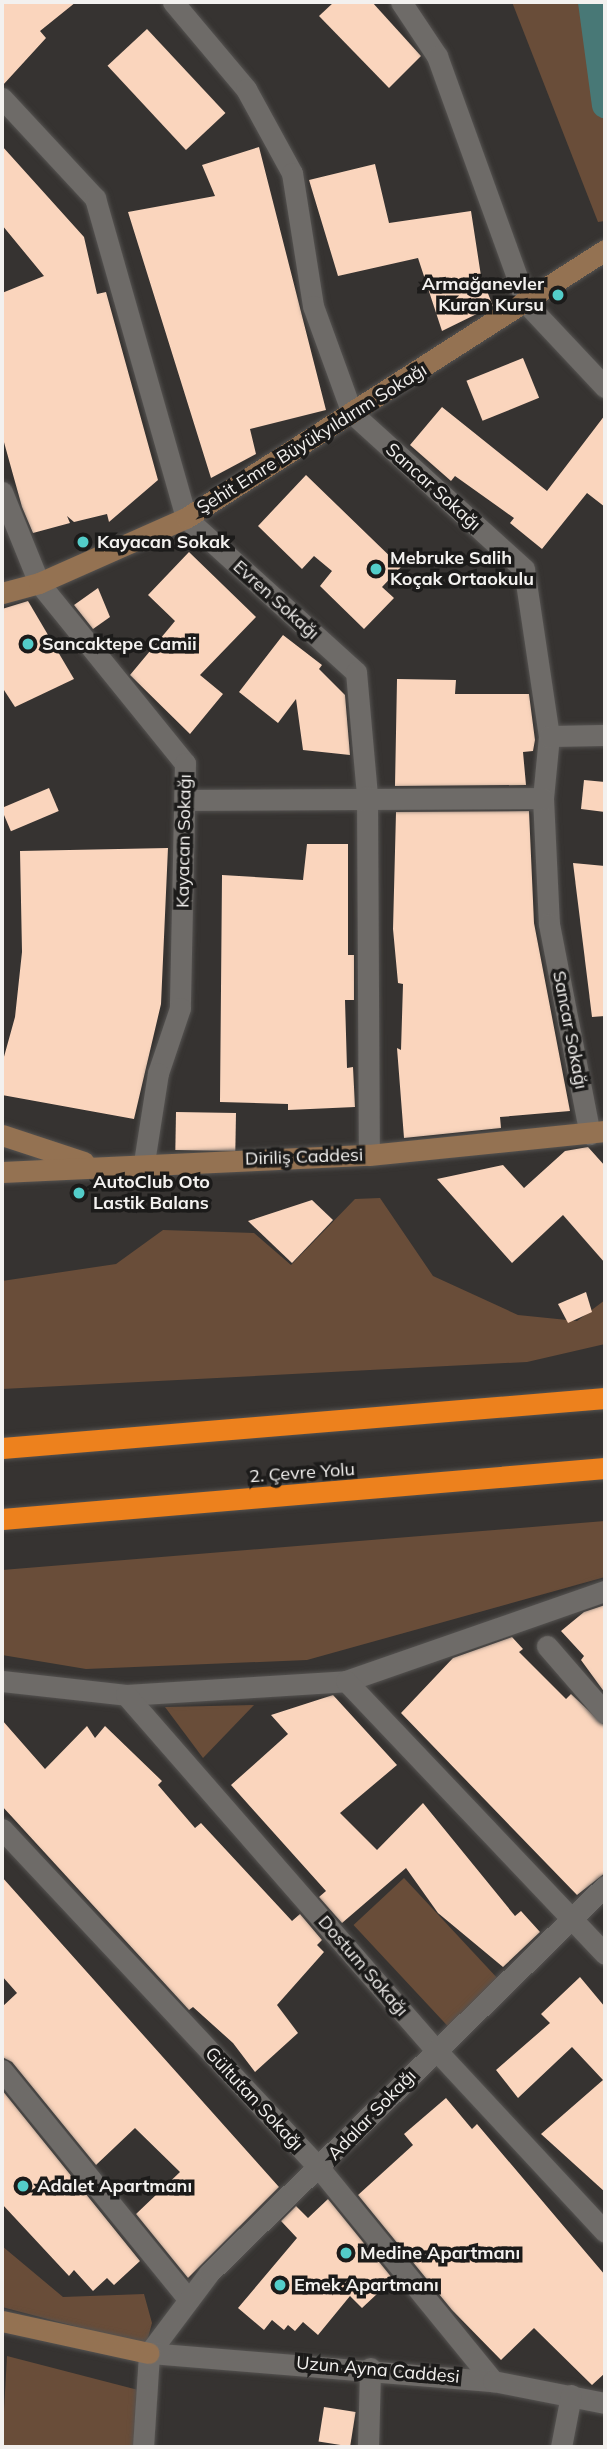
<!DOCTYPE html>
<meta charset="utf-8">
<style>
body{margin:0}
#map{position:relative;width:607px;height:2449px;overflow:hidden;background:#363331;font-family:Mulish,sans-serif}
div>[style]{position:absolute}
.green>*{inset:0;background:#694d39;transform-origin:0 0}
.canal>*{height:26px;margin:-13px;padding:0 13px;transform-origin:13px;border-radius:13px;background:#487876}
.building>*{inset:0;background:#fad5bd;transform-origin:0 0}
.roads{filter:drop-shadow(0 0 2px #555351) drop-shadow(0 0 2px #555351)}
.street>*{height:21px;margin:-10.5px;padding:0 10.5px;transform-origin:10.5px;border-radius:10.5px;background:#6e6b68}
.secondary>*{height:21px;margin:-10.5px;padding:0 10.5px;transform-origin:10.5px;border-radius:10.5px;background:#947252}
.highway>*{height:21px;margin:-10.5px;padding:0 10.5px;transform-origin:10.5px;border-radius:10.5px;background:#ed811d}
.dots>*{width:19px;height:19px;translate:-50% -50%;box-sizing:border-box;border:4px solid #1c1b1a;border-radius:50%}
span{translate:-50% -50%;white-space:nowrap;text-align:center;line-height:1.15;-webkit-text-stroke:7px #1c1b1a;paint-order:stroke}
.poi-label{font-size:18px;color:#f3f1ef;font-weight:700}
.right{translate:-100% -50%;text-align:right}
.left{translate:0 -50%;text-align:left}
.street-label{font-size:18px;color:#f3f1ef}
.frame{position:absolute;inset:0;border:4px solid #f3f1ef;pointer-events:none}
</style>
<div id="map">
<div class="green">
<i style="clip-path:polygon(512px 2px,597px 2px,605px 34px,605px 221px,598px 222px)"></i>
<i style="clip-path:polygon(380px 1198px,433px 1276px,518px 1315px,577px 1321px,605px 1300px,605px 1344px,527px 1362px,2px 1389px,2px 1281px,116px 1264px,163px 1230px,254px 1233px,291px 1265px,355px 1199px)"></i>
<i style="clip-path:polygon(605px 1521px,605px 1577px,307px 1660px,86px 1669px,2px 1655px,2px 1570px)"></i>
<i style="clip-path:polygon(254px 1705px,203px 1758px,165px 1707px)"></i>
<i style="left:404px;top:1878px;width:139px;height:69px;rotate:47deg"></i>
<i style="clip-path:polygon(2px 2246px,63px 2297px,144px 2294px,152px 2323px,146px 2345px,2px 2307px)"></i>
<i style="clip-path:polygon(7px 2356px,142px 2391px,138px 2447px,2px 2447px)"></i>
</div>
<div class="canal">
<i style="left:591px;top:2px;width:104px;rotate:82.3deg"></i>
</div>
<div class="building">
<i style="clip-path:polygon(2px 2px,76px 2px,40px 31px,46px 38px,3px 85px)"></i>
<i style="clip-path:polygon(334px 2px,372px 2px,421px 56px,389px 88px,319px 16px)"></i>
<i style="left:147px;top:29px;width:115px;height:54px;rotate:47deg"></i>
<i style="clip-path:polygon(2px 146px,84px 237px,97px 294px,106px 292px,158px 480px,109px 522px,107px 514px,74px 522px,67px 516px,70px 523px,33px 533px,22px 507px,2px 435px,2px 293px,44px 276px,2px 225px)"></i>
<i style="clip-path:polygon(259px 147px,326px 410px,250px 429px,256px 454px,211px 478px,128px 212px,215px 196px,202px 165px)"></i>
<i style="clip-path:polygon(375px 164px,389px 223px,471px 211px,481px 276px,493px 306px,442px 331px,418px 258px,338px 276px,309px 180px)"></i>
<i style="left:523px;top:358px;width:43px;height:61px;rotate:68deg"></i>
<i style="clip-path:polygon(442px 407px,547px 491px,605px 415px,605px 507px,587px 493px,542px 549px,510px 523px,514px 518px,455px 476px,451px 481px,410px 445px)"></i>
<i style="clip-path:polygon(306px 475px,401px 567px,382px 587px,394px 598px,364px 629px,320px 586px,332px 571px,314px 556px,302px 569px,258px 526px)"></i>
<i style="clip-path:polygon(189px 552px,256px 617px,200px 675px,223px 694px,190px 734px,130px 675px,175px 621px,148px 595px)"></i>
<i style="clip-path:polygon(98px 588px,110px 617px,93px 629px,74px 605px)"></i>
<i style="clip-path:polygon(28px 601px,74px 679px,15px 707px,2px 687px,2px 609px)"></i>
<i style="clip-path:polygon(283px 635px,322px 665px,319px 669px,345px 695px,350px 755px,303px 750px,296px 699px,278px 723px,239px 692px)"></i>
<i style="clip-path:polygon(397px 679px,456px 680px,455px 694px,529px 694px,535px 740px,533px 751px,523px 752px,526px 785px,395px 786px)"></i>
<i style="clip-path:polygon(584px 780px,605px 782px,605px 812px,581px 809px)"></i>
<i style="left:49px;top:788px;width:25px;height:52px;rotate:67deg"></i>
<i style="clip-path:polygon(529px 811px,534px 923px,570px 1111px,500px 1117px,501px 1128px,404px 1138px,397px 1048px,401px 1050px,403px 984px,398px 983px,393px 929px,396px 812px)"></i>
<i style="clip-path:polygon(307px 844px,348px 844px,348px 955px,354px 955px,354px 1000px,345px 1000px,347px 1068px,353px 1067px,355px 1107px,288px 1110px,288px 1104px,220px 1102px,222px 875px,303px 880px)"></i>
<i style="clip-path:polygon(168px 848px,161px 1004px,134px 1119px,2px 1095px,2px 1064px,15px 1017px,22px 952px,20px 851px)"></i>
<i style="clip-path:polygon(573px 863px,605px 866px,605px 1016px,592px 1017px)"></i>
<i style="left:176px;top:1112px;width:60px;height:38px;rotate:1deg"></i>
<i style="clip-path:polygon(588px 1147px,605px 1166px,605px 1263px,563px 1215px,512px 1263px,437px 1179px,503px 1165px,524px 1188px,565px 1151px)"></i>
<i style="clip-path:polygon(312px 1200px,333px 1220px,292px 1263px,248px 1221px)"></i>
<i style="clip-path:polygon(586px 1292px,592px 1312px,568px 1323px,558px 1304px)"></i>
<i style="clip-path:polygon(605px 1605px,605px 1693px,581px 1660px,584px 1656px,561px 1631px,584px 1612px)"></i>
<i style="clip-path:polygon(512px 1637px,523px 1649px,519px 1652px,566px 1699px,571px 1694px,605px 1726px,605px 1873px,577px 1895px,401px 1713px,453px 1658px)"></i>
<i style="clip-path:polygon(333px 1695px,397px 1765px,340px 1813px,377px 1850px,423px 1803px,515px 1916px,521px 1911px,540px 1932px,503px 1967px,438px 1913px,406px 1868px,342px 1923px,319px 1897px,326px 1891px,231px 1785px,288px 1734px,271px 1715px)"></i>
<i style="clip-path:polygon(2px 1720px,45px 1769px,87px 1726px,95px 1738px,105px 1726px,162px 1781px,158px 1785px,195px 1828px,201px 1823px,292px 1921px,300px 1914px,322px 1940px,317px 1945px,324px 1952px,277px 2005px,298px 2033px,255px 2072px,233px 2043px,193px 2007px,189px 2010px,2px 1806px)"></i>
<i style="clip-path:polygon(2px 1877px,279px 2187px,188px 2278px,136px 2214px,180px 2172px,135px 2128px,96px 2165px,12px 2062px,2px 2057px,2px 2007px,17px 1993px,2px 1976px)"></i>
<i style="clip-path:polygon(580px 1977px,605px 2007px,605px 2192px,541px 2134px,603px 2080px,572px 2047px,518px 2098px,496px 2070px,550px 2023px,541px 2014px)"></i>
<i style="clip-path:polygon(2px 2090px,140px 2261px,114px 2285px,107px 2278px,93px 2291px,74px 2270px,69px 2276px,2px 2204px)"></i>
<i style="clip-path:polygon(446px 2098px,472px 2129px,477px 2124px,605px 2275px,605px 2373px,592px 2385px,534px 2328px,501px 2360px,452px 2310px,358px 2195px,413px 2145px,404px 2134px)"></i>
<i style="clip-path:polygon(328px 2199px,393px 2279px,362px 2308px,350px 2296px,318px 2335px,303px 2322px,295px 2331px,288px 2325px,284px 2330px,272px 2320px,264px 2330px,238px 2308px,297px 2238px,281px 2221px,296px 2206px,308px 2218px)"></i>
<i style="left:324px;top:2407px;width:32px;height:35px;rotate:9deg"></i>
</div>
<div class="roads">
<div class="street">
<i style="left:173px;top:2px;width:114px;rotate:50deg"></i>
<i style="left:246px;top:89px;width:96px;rotate:61.3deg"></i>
<i style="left:292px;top:173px;width:135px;rotate:81deg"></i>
<i style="left:313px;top:306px;width:114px;rotate:70deg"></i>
<i style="left:352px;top:413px;width:232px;rotate:42.2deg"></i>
<i style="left:524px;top:569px;width:169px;rotate:81.5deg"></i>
<i style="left:549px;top:736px;width:62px;rotate:95.5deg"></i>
<i style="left:543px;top:798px;width:126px;rotate:87.3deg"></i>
<i style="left:549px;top:924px;width:214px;rotate:79deg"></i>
<i style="left:401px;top:2px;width:65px;rotate:56.3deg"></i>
<i style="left:437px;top:56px;width:264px;rotate:70.1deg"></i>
<i style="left:527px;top:304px;width:114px;rotate:46.8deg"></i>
<i style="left:2px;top:98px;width:137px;rotate:47.1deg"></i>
<i style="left:95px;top:198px;width:333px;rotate:74.1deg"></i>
<i style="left:186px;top:518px;width:229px;rotate:42.2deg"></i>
<i style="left:356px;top:672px;width:124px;rotate:84.9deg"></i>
<i style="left:367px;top:796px;width:359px;rotate:89.7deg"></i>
<i style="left:2px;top:492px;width:98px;rotate:67.9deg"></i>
<i style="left:39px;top:583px;width:232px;rotate:51deg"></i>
<i style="left:185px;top:763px;width:245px;rotate:91.2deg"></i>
<i style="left:180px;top:1008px;width:69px;rotate:108.7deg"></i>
<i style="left:158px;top:1073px;width:90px;rotate:98.9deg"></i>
<i style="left:549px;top:736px;width:56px;rotate:-1deg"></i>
<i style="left:186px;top:800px;width:357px;rotate:-0.3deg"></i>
<i style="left:547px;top:1646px;width:89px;rotate:49.1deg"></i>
<i style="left:2px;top:1681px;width:125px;rotate:6.4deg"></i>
<i style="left:126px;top:1695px;width:220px;rotate:-3.6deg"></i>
<i style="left:346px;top:1681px;width:274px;rotate:-19.2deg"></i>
<i style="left:346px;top:1681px;width:376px;rotate:46.5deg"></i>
<i style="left:126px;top:1695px;width:471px;rotate:48.9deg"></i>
<i style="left:436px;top:2050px;width:248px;rotate:47.1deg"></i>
<i style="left:2px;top:1829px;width:466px;rotate:46.9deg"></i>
<i style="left:320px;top:2169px;width:274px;rotate:50.8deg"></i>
<i style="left:2px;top:2070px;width:296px;rotate:50.9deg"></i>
<i style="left:149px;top:2353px;width:100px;rotate:-53.1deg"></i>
<i style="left:209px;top:2273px;width:554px;rotate:-44.34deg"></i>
<i style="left:149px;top:2353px;width:345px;rotate:4.7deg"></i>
<i style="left:493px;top:2381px;width:114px;rotate:11.1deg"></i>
<i style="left:143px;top:2447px;width:94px;rotate:-86.3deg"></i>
<i style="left:368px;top:2447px;width:79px;rotate:-88.5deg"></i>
<i style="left:561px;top:2447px;width:53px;rotate:-79.1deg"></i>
</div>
<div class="secondary">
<i style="left:2px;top:593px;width:38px;rotate:-15deg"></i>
<i style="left:39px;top:583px;width:161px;rotate:-23.9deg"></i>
<i style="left:186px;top:518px;width:497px;rotate:-32.6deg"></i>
<i style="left:2px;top:1135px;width:86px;rotate:18.2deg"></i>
<i style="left:2px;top:1172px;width:367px;rotate:-2.7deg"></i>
<i style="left:369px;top:1155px;width:237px;rotate:-5.8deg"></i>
<i style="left:2px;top:2321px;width:150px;rotate:12.3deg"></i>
</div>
<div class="highway">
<i style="left:2px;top:1448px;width:605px;rotate:-4.74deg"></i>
<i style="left:2px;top:1519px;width:605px;rotate:-4.83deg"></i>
</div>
</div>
<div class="dots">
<i style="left:558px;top:295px;background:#53cdc9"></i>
<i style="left:83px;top:542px;background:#53cdc9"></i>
<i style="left:376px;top:569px;background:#53cdc9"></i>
<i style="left:28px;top:644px;background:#53cdc9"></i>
<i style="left:79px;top:1193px;background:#53cdc9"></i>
<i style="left:23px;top:2186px;background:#53cdc9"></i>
<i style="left:346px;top:2253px;background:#53cdc9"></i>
<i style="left:280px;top:2285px;background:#53cdc9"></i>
</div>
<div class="poi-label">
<span class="right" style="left:544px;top:295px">Armağanevler<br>Kuran Kursu</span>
<span class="left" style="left:97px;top:542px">Kayacan Sokak</span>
<span class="left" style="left:390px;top:569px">Mebruke Salih<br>Koçak Ortaokulu</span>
<span class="left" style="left:42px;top:644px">Sancaktepe Camii</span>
<span class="left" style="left:93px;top:1193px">AutoClub Oto<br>Lastik Balans</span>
<span class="left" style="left:37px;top:2186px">Adalet Apartmanı</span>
<span class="left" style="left:360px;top:2253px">Medine Apartmanı</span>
<span class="left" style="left:294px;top:2285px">Emek Apartmanı</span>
</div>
<div class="street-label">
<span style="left:312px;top:439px;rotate:-32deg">Şehit Emre Büyükyıldırım Sokağı</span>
<span style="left:433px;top:487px;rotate:42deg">Sancar Sokağı</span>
<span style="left:276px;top:600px;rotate:42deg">Evren Sokağı</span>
<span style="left:184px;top:841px;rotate:-89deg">Kayacan Sokağı</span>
<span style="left:570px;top:1030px;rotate:79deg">Sancar Sokağı</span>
<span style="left:304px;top:1157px;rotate:-2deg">Diriliş Caddesi</span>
<span style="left:302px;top:1473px;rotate:-4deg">2. Çevre Yolu</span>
<span style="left:363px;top:1966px;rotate:49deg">Dostum Sokağı</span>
<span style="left:254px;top:2099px;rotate:47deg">Gültutan Sokağı</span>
<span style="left:372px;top:2115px;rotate:-46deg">Adalar Sokağı</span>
<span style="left:378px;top:2370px;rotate:5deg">Uzun Ayna Caddesi</span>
</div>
<div class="frame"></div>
</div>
